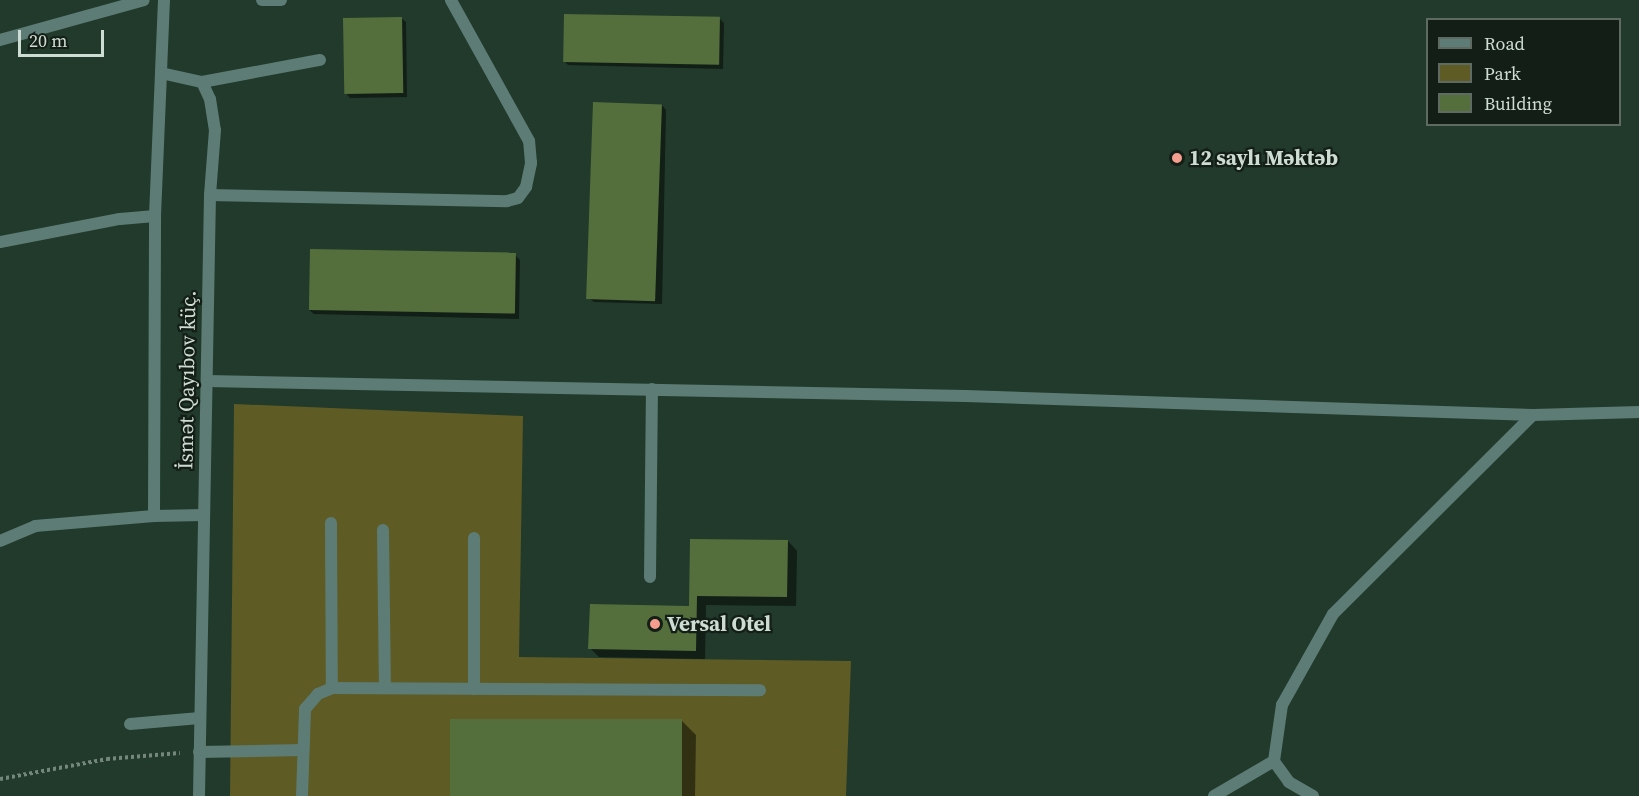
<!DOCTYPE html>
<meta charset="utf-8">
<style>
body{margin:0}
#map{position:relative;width:1639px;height:796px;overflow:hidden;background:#213a2b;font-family:"Source Serif 4",serif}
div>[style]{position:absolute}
.green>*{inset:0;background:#5e5b24}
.shadow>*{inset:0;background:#0007}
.building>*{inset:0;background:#546f3c;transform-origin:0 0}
.path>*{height:4px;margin-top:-2px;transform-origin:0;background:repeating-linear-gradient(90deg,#73877b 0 3px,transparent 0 6px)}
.service>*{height:12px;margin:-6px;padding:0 6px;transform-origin:6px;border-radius:6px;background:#5d7c76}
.minor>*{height:12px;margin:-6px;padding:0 6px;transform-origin:6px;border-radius:6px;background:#5d7c76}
.dots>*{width:16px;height:16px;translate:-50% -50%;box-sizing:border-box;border:3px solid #131e17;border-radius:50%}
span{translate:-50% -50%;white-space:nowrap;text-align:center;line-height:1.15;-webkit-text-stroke:4.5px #131e17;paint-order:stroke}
.poi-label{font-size:21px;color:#ceddd3;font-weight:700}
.left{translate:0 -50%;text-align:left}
.street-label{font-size:21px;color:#ceddd3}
.legend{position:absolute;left:1426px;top:18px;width:195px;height:108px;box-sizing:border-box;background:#131e17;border:2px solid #5e6a62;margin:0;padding:8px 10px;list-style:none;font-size:18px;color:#ceddd3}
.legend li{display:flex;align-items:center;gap:12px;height:30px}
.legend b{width:30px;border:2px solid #5e6a62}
.scale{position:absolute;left:18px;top:30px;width:86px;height:27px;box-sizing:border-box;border:3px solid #ceddd3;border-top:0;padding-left:8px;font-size:18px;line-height:21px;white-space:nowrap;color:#ceddd3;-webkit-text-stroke:4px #131e17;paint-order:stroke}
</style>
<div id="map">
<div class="green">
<i style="clip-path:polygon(234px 404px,523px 416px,519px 657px,851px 661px,846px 796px,230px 796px)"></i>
</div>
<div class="shadow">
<i style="clip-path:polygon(401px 18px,406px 22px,407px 97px,350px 98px,346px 93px)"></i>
<i style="clip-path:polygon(719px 18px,724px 23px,723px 69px,568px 65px,564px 61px)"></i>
<i style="clip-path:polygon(662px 105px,666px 110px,662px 304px,594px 302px,589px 298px)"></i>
<i style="clip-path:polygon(515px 255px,520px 260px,519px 319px,314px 314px,309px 310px)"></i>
<i style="clip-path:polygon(692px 540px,788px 541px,797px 551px,796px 606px,706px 605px,705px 659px,599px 657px,590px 648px,690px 607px)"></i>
<i style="clip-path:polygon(682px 721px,696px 735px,695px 796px,451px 796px)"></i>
</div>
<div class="building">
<i style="left:564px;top:14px;width:156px;height:48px;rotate:1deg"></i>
<i style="left:402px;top:17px;width:76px;height:59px;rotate:89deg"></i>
<i style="left:593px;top:102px;width:69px;height:197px;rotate:2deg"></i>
<i style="left:310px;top:249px;width:206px;height:61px;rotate:1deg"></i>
<i style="clip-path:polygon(690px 539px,788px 540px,787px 597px,697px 596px,696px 651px,588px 649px,590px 604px,689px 606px)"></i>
<i style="left:450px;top:719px;width:232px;height:77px"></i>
</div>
<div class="path">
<i style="left:0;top:779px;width:109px;rotate:-10.6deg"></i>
<i style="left:107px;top:759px;width:73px;rotate:-4.7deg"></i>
</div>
<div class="service">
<i style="left:262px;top:0;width:19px"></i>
<i style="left:202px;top:82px;width:120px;rotate:-10.6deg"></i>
<i style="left:331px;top:523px;width:165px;rotate:89.7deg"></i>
<i style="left:383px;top:530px;width:158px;rotate:89.3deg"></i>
<i style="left:650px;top:577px;width:188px;rotate:-89.4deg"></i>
<i style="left:474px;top:689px;width:151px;rotate:-90deg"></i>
<i style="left:199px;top:752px;width:104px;rotate:-1.1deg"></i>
<i style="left:302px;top:796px;width:87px;rotate:-88deg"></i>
<i style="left:305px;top:709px;width:20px;rotate:-49deg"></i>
<i style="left:318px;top:694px;width:15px;rotate:-23deg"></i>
<i style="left:332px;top:688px;width:428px;rotate:0.3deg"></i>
<i style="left:1214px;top:796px;width:69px;rotate:-30.3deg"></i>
</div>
<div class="minor">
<i style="left:164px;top:0;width:73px;rotate:92.4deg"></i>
<i style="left:161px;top:73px;width:42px;rotate:12.4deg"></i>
<i style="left:202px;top:82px;width:19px;rotate:65deg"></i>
<i style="left:210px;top:99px;width:31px;rotate:81deg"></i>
<i style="left:215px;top:130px;width:65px;rotate:94.4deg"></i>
<i style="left:210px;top:195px;width:601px;rotate:91.05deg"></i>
<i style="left:0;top:40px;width:149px;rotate:-15.5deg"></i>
<i style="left:210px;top:195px;width:297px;rotate:1.2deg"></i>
<i style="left:507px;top:201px;width:11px;rotate:-15deg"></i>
<i style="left:518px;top:198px;width:14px;rotate:-54deg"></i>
<i style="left:526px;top:187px;width:25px;rotate:-78deg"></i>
<i style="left:531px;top:163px;width:22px;rotate:-95deg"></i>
<i style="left:529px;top:141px;width:161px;rotate:-119deg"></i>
<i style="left:0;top:242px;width:122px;rotate:-10.9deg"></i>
<i style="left:120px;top:219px;width:35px;rotate:-5deg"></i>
<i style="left:207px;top:381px;width:759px;rotate:1.13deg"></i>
<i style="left:966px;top:396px;width:567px;rotate:1.92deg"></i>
<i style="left:154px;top:516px;width:300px;rotate:-89.8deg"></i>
<i style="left:155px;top:216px;width:143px;rotate:-87.6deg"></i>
<i style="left:0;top:541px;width:38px;rotate:-23deg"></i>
<i style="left:35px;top:526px;width:119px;rotate:-4.8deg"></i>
<i style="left:154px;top:516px;width:50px;rotate:-1.1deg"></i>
<i style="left:130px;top:724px;width:70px;rotate:-4.9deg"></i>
<i style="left:1313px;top:796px;width:28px;rotate:-150deg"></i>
<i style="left:1289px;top:782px;width:26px;rotate:-126deg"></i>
<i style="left:1274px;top:761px;width:57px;rotate:-81.9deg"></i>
<i style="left:1282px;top:705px;width:104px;rotate:-60.7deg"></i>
<i style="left:1333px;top:614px;width:282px;rotate:-44.9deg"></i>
<i style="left:1533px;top:415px;width:106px;rotate:-1.6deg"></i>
</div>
<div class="dots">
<i style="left:1177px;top:158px;background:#f59d8e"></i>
<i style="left:655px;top:624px;background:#f59d8e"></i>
</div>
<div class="poi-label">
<span class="left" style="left:1189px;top:158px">12 saylı Məktəb</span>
<span class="left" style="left:667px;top:624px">Versal Otel</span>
</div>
<div class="street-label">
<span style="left:187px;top:380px;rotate:-89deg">İsmət Qayıbov küç.</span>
</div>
<ul class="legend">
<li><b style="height:8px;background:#5d7c76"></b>Road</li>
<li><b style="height:16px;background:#5e5b24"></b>Park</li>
<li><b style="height:16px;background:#546f3c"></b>Building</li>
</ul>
<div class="scale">20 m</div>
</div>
